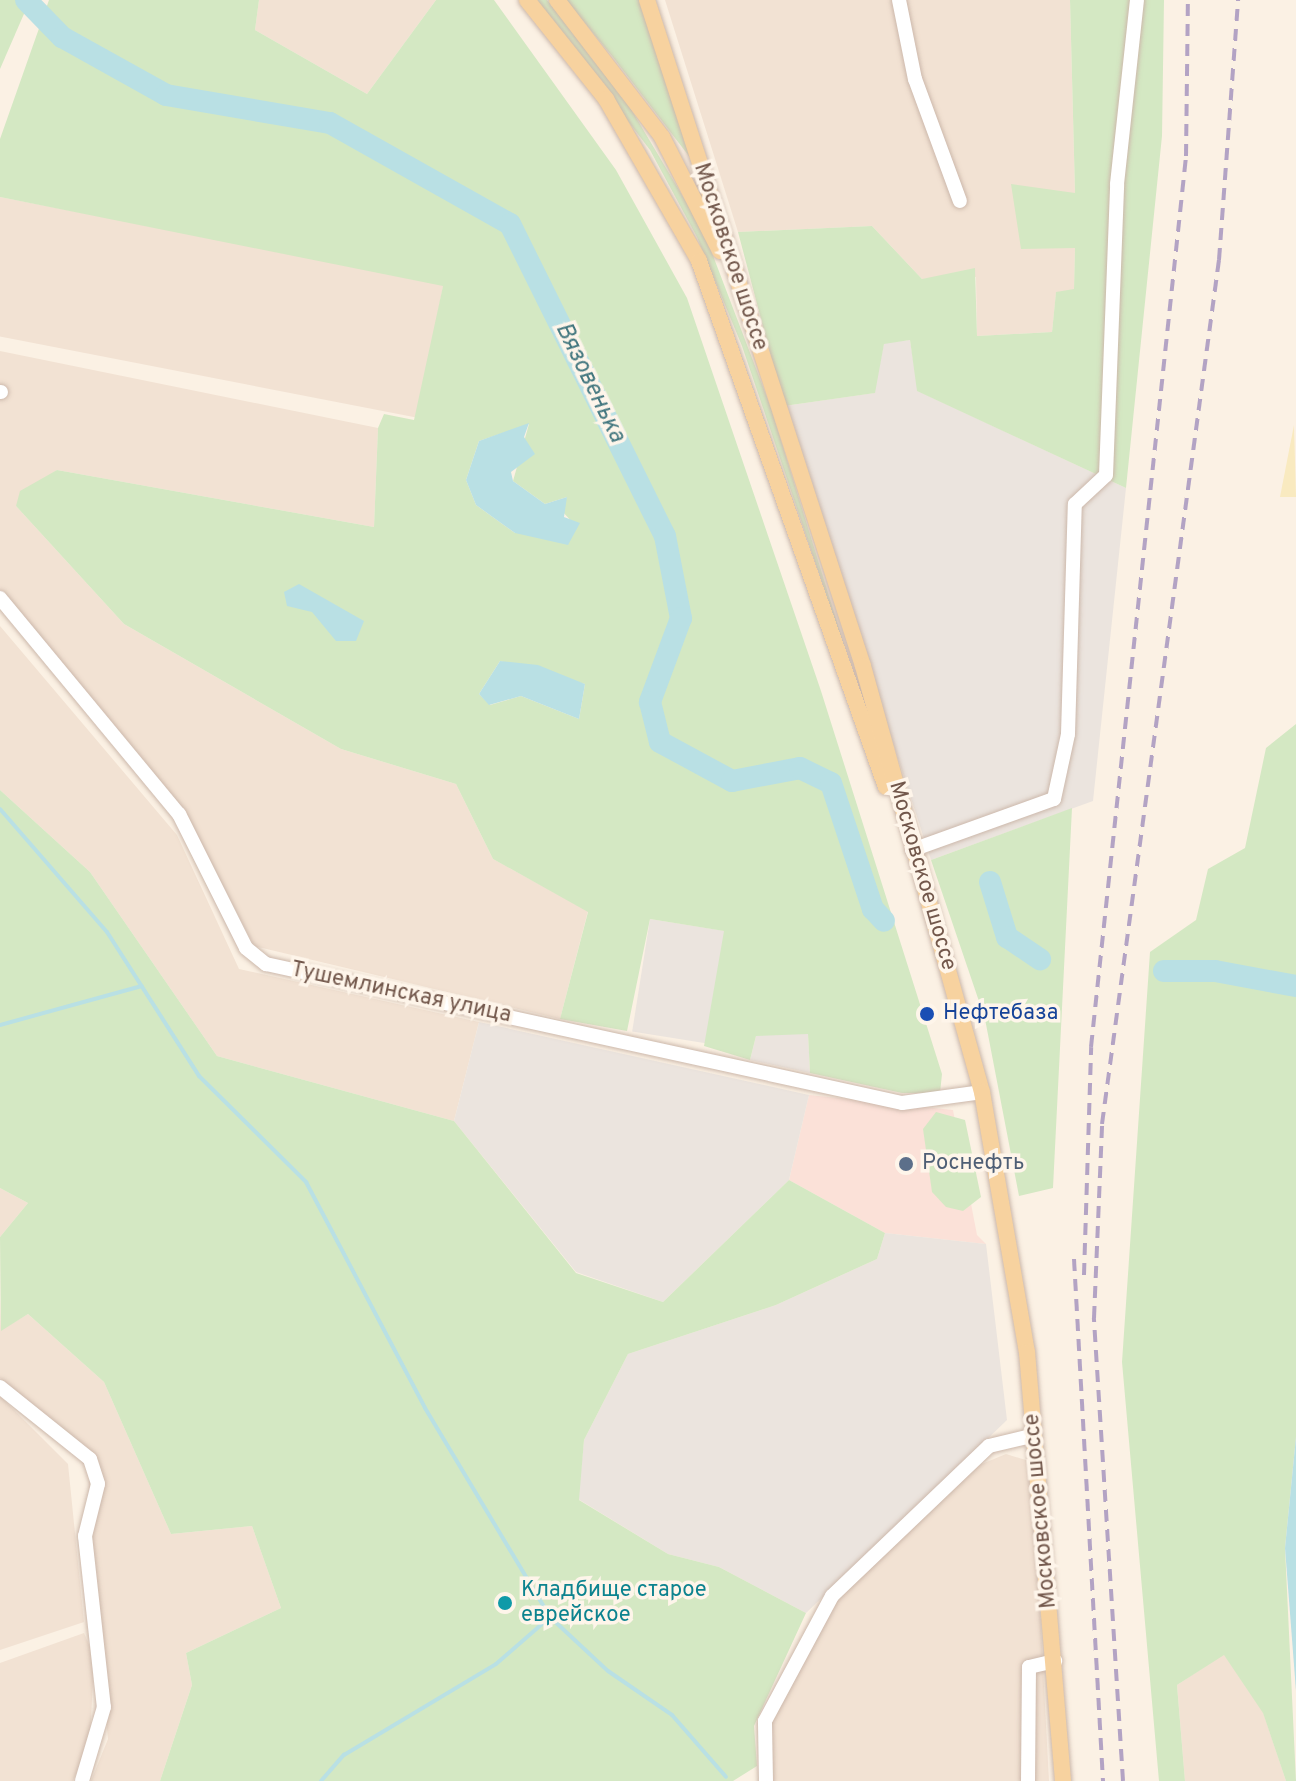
<!DOCTYPE html>
<meta charset="utf-8">
<style>
body{margin:0}
#map{position:relative;width:1296px;height:1781px;overflow:hidden;background:#fbf1e4;font-family:Overpass,sans-serif}
div>[style]{position:absolute}
.residential>*{inset:0;background:#f2e2d3;transform-origin:0 0}
.commercial>*{inset:0;background:#fbe1d8}
.industrial>*{inset:0;background:#ebe4de;transform-origin:0 0}
.green>*{inset:0;background:#d4e8c3}
.sand>*{inset:0;background:#f9eac0}
.water>*{inset:0;background:#b9e0e4}
.stream>*{height:4px;margin:-2px;padding:0 2px;transform-origin:2px;border-radius:2px;background:#b9e0e4}
.river>*{height:22px;margin:-11px;padding:0 11px;transform-origin:11px;border-radius:11px;background:#b9e0e4}
.roads{filter:drop-shadow(0 0 2px #ccb8ab) drop-shadow(0 0 2px #ccb8ab)}
.minor>*{height:14px;margin:-7px;padding:0 7px;transform-origin:7px;border-radius:7px;background:#fff}
.major>*{height:16px;margin:-8px;padding:0 8px;transform-origin:8px;border-radius:8px;background:#f7d29f}
.rail>*{height:4px;margin-top:-2px;transform-origin:0;background:repeating-linear-gradient(90deg,#b3a3c4 0 12px,transparent 0 20px)}
.dots>*{width:22px;height:22px;translate:-50% -50%;box-sizing:border-box;border:4px solid #fef5ea;border-radius:50%}
span{translate:-50% -50%;white-space:nowrap;text-align:center;line-height:1.15;-webkit-text-stroke:7px #fef5ea;paint-order:stroke}
.street-label{font-size:22px;color:#72574b}
.transit-label{font-size:22px;color:#164399}
.left{translate:0 -50%;text-align:left}
.service-label{font-size:22px;color:#4e5e75}
.culture-label{font-size:22px;color:#0d838f}
.water-label{font-size:24px;color:#43777f;font-style:italic}
</style>
<div id="map">
<div class="residential">
<i style="clip-path:polygon(259px 0,436px 0,367px 94px,255px 30px)"></i>
<i style="clip-path:polygon(665px 0,1070px 0,1075px 194px,1012px 185px,1075px 248px,1074px 290px,1056px 293px,1052px 332px,977px 336px,976px 277px,922px 279px,872px 226px,738px 232px)"></i>
<i style="left:0;top:197px;width:452px;height:137px;rotate:11deg"></i>
<i style="clip-path:polygon(0 351px,378px 428px,374px 527px,57px 470px,16px 506px,124px 624px,341px 749px,456px 784px,493px 859px,588px 911px,560px 1019px,254px 946px,194px 829px,0 591px)"></i>
<i style="clip-path:polygon(0 626px,177px 835px,239px 969px,479px 1022px,454px 1121px,217px 1056px,90px 872px,0 790px)"></i>
<i style="clip-path:polygon(0 1188px,28px 1203px,0 1237px)"></i>
<i style="clip-path:polygon(0 1298px,1px 1330px,28px 1314px,104px 1382px,171px 1534px,252px 1526px,281px 1608px,186px 1653px,192px 1685px,160px 1781px,91px 1781px,108px 1739px,88px 1536px,89px 1464px,0 1378px)"></i>
<i style="clip-path:polygon(0 1396px,68px 1464px,84px 1622px,0 1650px)"></i>
<i style="clip-path:polygon(1006px 1454px,1029px 1461px,1034px 1497px,1049px 1781px,772px 1781px,769px 1722px,835px 1598px,977px 1466px)"></i>
<i style="clip-path:polygon(84px 1633px,94px 1657px,90px 1740px,73px 1781px,0 1781px,0 1663px)"></i>
<i style="clip-path:polygon(1224px 1654px,1263px 1712px,1286px 1781px,1185px 1781px,1177px 1685px)"></i>
</div>
<div class="commercial">
<i style="clip-path:polygon(809px 1095px,953px 1110px,977px 1235px,986px 1244px,885px 1233px,789px 1180px)"></i>
</div>
<div class="industrial">
<i style="clip-path:polygon(910px 340px,918px 391px,1126px 488px,1093px 801px,931px 860px,784px 406px,874px 393px,884px 343px)"></i>
<i style="left:650px;top:919px;width:76px;height:114px;rotate:9deg"></i>
<i style="clip-path:polygon(479px 1022px,809px 1095px,789px 1180px,663px 1302px,576px 1272px,454px 1121px)"></i>
<i style="clip-path:polygon(774px 1031px,808px 1034px,810px 1073px,750px 1060px,756px 1036px)"></i>
<i style="clip-path:polygon(885px 1233px,986px 1244px,1007px 1420px,806px 1613px,719px 1567px,668px 1554px,578px 1499px,584px 1440px,628px 1354px,776px 1305px,877px 1259px)"></i>
</div>
<div class="green">
<i style="clip-path:polygon(0 0,30px 0,0 69px)"></i>
<i style="clip-path:polygon(evenodd,49px 0,259px 0,255px 30px,367px 94px,436px 0,494px 0,616px 170px,687px 298px,821px 691px,942px 1074px,940px 1093px,902px 1093px,810px 1073px,808px 1034px,756px 1036px,750px 1060px,704px 1046px,724px 931px,650px 919px,627px 1031px,560px 1019px,588px 912px,493px 859px,456px 784px,341px 749px,124px 624px,16px 506px,20px 491px,57px 470px,374px 527px,378px 428px,384px 414px,414px 420px,443px 286px,0 197px,0 139px,49px 0,529px 424px,513px 481px,545px 504px,567px 497px,561px 510px,573px 523px,515px 533px,476px 505px,466px 480px,479px 441px,529px 424px,49px 0,500px 661px,585px 684px,579px 719px,521px 696px,490px 705px,479px 694px,500px 661px)"></i>
<i style="clip-path:polygon(536px 0,547px 0,622px 94px,704px 232px,771px 408px,854px 677px,742px 346px,697px 237px,650px 150px)"></i>
<i style="clip-path:polygon(566px 0,641px 0,695px 164px,612px 56px)"></i>
<i style="clip-path:polygon(1070px 0,1164px 0,1162px 136px,1126px 488px,917px 391px,910px 340px,884px 344px,875px 393px,784px 406px,738px 232px,872px 226px,922px 279px,975px 268px,977px 336px,1052px 332px,1056px 292px,1074px 289px,1075px 248px,1021px 249px,1011px 184px,1075px 193px)"></i>
<i style="clip-path:polygon(1296px 724px,1296px 1437px,1285px 1548px,1296px 1781px,1286px 1781px,1263px 1713px,1224px 1655px,1177px 1685px,1185px 1781px,1159px 1781px,1122px 1362px,1150px 952px,1196px 920px,1208px 869px,1245px 848px,1266px 748px)"></i>
<i style="clip-path:polygon(0 790px,90px 872px,217px 1056px,454px 1121px,576px 1273px,663px 1302px,789px 1180px,885px 1233px,877px 1259px,776px 1305px,628px 1354px,584px 1440px,579px 1500px,668px 1554px,719px 1567px,806px 1613px,754px 1726px,757px 1766px,733px 1781px,160px 1781px,192px 1685px,186px 1653px,281px 1608px,252px 1526px,171px 1534px,104px 1382px,28px 1314px,1px 1331px,0 1237px,28px 1203px,0 1188px)"></i>
<i style="clip-path:polygon(1072px 808px,1053px 1188px,1019px 1196px,985px 1019px,931px 860px)"></i>
<i style="clip-path:polygon(936px 1112px,965px 1120px,981px 1197px,963px 1211px,946px 1207px,932px 1192px,923px 1129px)"></i>
</div>
<div class="sand">
<i style="clip-path:polygon(1294px 425px,1296px 497px,1280px 497px)"></i>
</div>
<div class="water">
<i style="clip-path:polygon(529px 423px,524px 437px,535px 454px,511px 472px,513px 481px,545px 504px,567px 497px,564px 517px,580px 523px,568px 545px,515px 533px,476px 505px,466px 480px,479px 441px)"></i>
<i style="clip-path:polygon(299px 584px,364px 621px,356px 641px,336px 641px,312px 612px,287px 606px,284px 592px)"></i>
<i style="clip-path:polygon(500px 661px,538px 665px,585px 684px,579px 719px,521px 696px,489px 705px,479px 694px)"></i>
<i style="clip-path:polygon(1296px 1437px,1296px 1691px,1285px 1548px)"></i>
</div>
<div class="stream">
<i style="left:0;top:809px;width:163px;rotate:49deg"></i>
<i style="left:107px;top:932px;width:171px;rotate:57.4deg"></i>
<i style="left:199px;top:1076px;width:151px;rotate:44.7deg"></i>
<i style="left:306px;top:1182px;width:255px;rotate:62.2deg"></i>
<i style="left:425px;top:1408px;width:244px;rotate:59.1deg"></i>
<i style="left:550px;top:1617px;width:79px;rotate:43deg"></i>
<i style="left:608px;top:1671px;width:78px;rotate:34.5deg"></i>
<i style="left:672px;top:1715px;width:82px;rotate:48.9deg"></i>
<i style="left:0;top:1025px;width:147px;rotate:-15.4deg"></i>
<i style="left:321px;top:1781px;width:35px;rotate:-49deg"></i>
<i style="left:344px;top:1755px;width:177px;rotate:-30.9deg"></i>
<i style="left:496px;top:1664px;width:72px;rotate:-41deg"></i>
</div>
<div class="river">
<i style="left:26px;top:0;width:52px;rotate:45.8deg"></i>
<i style="left:62px;top:37px;width:119px;rotate:29.1deg"></i>
<i style="left:166px;top:95px;width:166px;rotate:9.7deg"></i>
<i style="left:330px;top:123px;width:206px;rotate:29.3deg"></i>
<i style="left:510px;top:224px;width:348px;rotate:63.6deg"></i>
<i style="left:665px;top:536px;width:84px;rotate:79deg"></i>
<i style="left:681px;top:618px;width:90px;rotate:110.3deg"></i>
<i style="left:650px;top:702px;width:41px;rotate:76deg"></i>
<i style="left:660px;top:742px;width:82px;rotate:28.4deg"></i>
<i style="left:732px;top:781px;width:69px;rotate:-10.8deg"></i>
<i style="left:800px;top:768px;width:34px;rotate:26deg"></i>
<i style="left:831px;top:783px;width:133px;rotate:71.6deg"></i>
<i style="left:873px;top:909px;width:16px;rotate:47deg"></i>
<i style="left:990px;top:882px;width:58px;rotate:72.8deg"></i>
<i style="left:1007px;top:937px;width:40px;rotate:34deg"></i>
<i style="left:1164px;top:971px;width:51px"></i>
<i style="left:1215px;top:971px;width:82px;rotate:10.5deg"></i>
</div>
<div class="roads">
<div class="minor">
<i style="left:899px;top:0;width:81px;rotate:78.6deg"></i>
<i style="left:915px;top:79px;width:130px;rotate:69.8deg"></i>
<i style="left:0;top:392px;width:1px"></i>
<i style="left:0;top:598px;width:281px;rotate:50.4deg"></i>
<i style="left:179px;top:814px;width:150px;rotate:63.4deg"></i>
<i style="left:246px;top:948px;width:26px;rotate:39deg"></i>
<i style="left:266px;top:964px;width:651px;rotate:12.33deg"></i>
<i style="left:902px;top:1103px;width:81px;rotate:-7.8deg"></i>
<i style="left:912px;top:850px;width:151px;rotate:-19.8deg"></i>
<i style="left:1054px;top:799px;width:66px;rotate:-77.8deg"></i>
<i style="left:1068px;top:734px;width:230px;rotate:-88.3deg"></i>
<i style="left:1075px;top:504px;width:42px;rotate:-43.1deg"></i>
<i style="left:1106px;top:475px;width:291px;rotate:-87.8deg"></i>
<i style="left:1117px;top:184px;width:185px;rotate:-83.8deg"></i>
<i style="left:0;top:1387px;width:115px;rotate:38.7deg"></i>
<i style="left:90px;top:1459px;width:26px;rotate:72deg"></i>
<i style="left:98px;top:1484px;width:54px;rotate:104deg"></i>
<i style="left:85px;top:1536px;width:172px;rotate:83.7deg"></i>
<i style="left:104px;top:1707px;width:77px;rotate:106.6deg"></i>
<i style="left:766px;top:1781px;width:60px;rotate:-91deg"></i>
<i style="left:765px;top:1721px;width:142px;rotate:-61.8deg"></i>
<i style="left:832px;top:1596px;width:217px;rotate:-43.7deg"></i>
<i style="left:989px;top:1446px;width:47px;rotate:-13.4deg"></i>
<i style="left:1028px;top:1781px;width:114px;rotate:-89.5deg"></i>
<i style="left:1029px;top:1667px;width:27px;rotate:-13deg"></i>
</div>
<div class="major">
<i style="left:527px;top:0;width:127px;rotate:51.4deg"></i>
<i style="left:606px;top:99px;width:187px;rotate:60.1deg"></i>
<i style="left:699px;top:261px;width:558px;rotate:70.43deg"></i>
<i style="left:557px;top:0;width:173px;rotate:52.5deg"></i>
<i style="left:662px;top:137px;width:128px;rotate:63deg"></i>
<i style="left:647px;top:0;width:700px;rotate:72.03deg"></i>
<i style="left:863px;top:666px;width:442px;rotate:74.4deg"></i>
<i style="left:982px;top:1092px;width:264px;rotate:80.2deg"></i>
<i style="left:1027px;top:1352px;width:431px;rotate:85.2deg"></i>
</div>
</div>
<div class="rail">
<i style="left:1074px;top:1259px;width:523px;rotate:86.82deg"></i>
<i style="left:1084px;top:1275px;width:228px;rotate:-88.2deg"></i>
<i style="left:1091px;top:1047px;width:896px;rotate:-83.91deg"></i>
<i style="left:1186px;top:156px;width:156px;rotate:-89.3deg"></i>
<i style="left:1123px;top:1781px;width:464px;rotate:-93.6deg"></i>
<i style="left:1094px;top:1318px;width:194px;rotate:-87.6deg"></i>
<i style="left:1102px;top:1124px;width:872px;rotate:-82.29deg"></i>
<i style="left:1219px;top:260px;width:261px;rotate:-85.8deg"></i>
</div>
<div class="dots">
<i style="left:927px;top:1014px;background:#1a4fb4"></i>
<i style="left:906px;top:1164px;background:#5c6f8a"></i>
<i style="left:505px;top:1603px;background:#0f9aa8"></i>
</div>
<div class="street-label">
<span style="left:730px;top:257px;rotate:72deg">Московское шоссе</span>
<span style="left:922px;top:876px;rotate:74deg">Московское шоссе</span>
<span style="left:401px;top:993px;rotate:12deg">Тушемлинская улица</span>
<span style="left:1041px;top:1511px;rotate:-95deg">Московское шоссе</span>
</div>
<div class="transit-label">
<span class="left" style="left:943px;top:1014px">Нефтебаза</span>
</div>
<div class="service-label">
<span class="left" style="left:922px;top:1164px">Роснефть</span>
</div>
<div class="culture-label">
<span class="left" style="left:521px;top:1603px">Кладбище старое<br>еврейское</span>
</div>
<div class="water-label">
<span style="left:589px;top:383px;rotate:64deg">Вязовенька</span>
</div>
</div>
